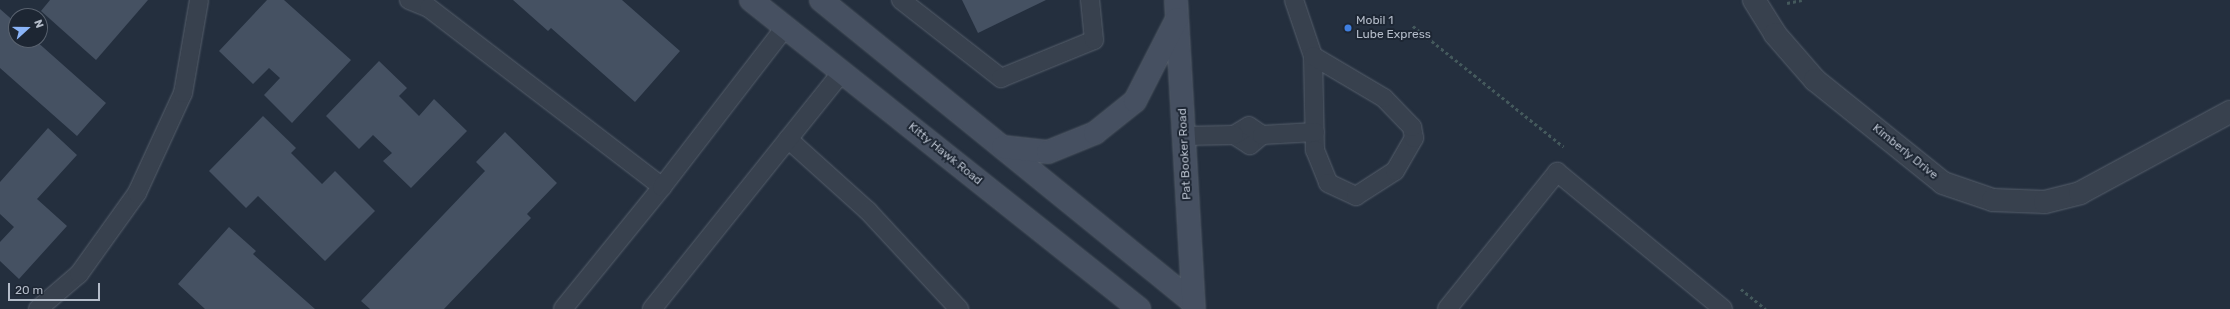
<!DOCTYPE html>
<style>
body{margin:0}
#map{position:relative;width:2230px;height:309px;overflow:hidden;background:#242f3e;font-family:Rubik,sans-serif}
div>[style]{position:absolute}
.building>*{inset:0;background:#455162}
.path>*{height:2.5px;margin-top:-1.25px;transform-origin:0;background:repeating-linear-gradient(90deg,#44595c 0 3px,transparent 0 6px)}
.roads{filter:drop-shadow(0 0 1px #565f6c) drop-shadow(0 0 1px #565f6c)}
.service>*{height:18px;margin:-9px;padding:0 9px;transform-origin:9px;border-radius:9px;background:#38414e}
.minor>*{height:22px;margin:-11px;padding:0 11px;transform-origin:11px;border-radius:11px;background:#38414e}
.secondary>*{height:22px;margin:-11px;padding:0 11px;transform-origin:11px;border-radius:11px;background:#465061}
.dots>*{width:11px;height:11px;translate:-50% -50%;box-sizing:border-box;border:2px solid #1d2633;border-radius:50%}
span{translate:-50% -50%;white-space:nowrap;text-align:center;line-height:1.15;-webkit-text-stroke:4px #1d2633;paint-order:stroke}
.poi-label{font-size:12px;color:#b4bcc9}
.left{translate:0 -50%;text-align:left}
.street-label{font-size:12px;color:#b4bcc9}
.north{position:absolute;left:8px;top:8px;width:40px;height:40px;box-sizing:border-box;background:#1d2633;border:1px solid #59626f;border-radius:50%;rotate:69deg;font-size:11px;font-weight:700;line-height:16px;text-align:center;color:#b4bcc9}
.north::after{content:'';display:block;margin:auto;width:14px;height:18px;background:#8ab4f8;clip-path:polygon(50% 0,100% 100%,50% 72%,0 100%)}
.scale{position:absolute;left:8px;top:283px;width:92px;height:18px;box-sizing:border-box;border:2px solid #b4bcc9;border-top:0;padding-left:5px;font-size:12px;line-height:14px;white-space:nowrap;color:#b4bcc9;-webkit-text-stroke:3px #1d2633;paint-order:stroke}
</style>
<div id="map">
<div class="building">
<i style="clip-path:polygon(50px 0,148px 0,96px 60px,41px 11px)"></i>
<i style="clip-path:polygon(267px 0,284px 0,351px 60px,292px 123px,264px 95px,280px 78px,269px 68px,253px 84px,219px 51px)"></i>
<i style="clip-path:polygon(513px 0,622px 0,680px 51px,635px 102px,551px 28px,548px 31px)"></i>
<i style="clip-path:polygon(962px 0,1046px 0,978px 33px)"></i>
<i style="clip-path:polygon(0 9px,16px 23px,16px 40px,35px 40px,106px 103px,77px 136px,0 68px)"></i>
<i style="clip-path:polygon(379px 61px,407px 88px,399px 96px,419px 116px,434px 99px,467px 131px,411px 188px,383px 161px,392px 153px,373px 135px,359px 149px,326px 116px)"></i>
<i style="clip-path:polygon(263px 116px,296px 148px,291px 153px,322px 184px,335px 171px,375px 211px,325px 261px,258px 196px,246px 208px,209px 171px)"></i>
<i style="clip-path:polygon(48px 128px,77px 155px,37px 199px,67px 226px,19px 279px,0 261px,0 242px,14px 227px,0 214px,0 182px)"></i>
<i style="clip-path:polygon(505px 132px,557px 183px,527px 214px,531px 218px,444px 309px,370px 309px,361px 301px,485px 171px,476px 162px)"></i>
<i style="clip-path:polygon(229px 227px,256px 251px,253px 254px,315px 309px,205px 309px,178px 284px)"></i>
</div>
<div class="path">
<i style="left:1787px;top:3px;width:15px;rotate:-11deg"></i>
<i style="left:1413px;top:26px;width:193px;rotate:38.7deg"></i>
<i style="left:1741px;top:289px;width:32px;rotate:39deg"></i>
</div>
<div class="roads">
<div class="service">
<i style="left:409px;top:0;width:22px;rotate:22deg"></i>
<i style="left:429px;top:8px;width:294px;rotate:37.5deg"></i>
<i style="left:662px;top:187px;width:157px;rotate:129.1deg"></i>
<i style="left:901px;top:0;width:127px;rotate:38deg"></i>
<i style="left:1001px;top:78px;width:100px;rotate:-22.2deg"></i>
<i style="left:1094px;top:40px;width:40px;rotate:-95.7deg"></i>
<i style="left:1294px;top:0;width:59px;rotate:71.3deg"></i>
<i style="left:1313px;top:56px;width:94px;rotate:88.8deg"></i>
<i style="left:1315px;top:150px;width:35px;rotate:68deg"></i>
<i style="left:1328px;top:183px;width:31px;rotate:25deg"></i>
<i style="left:1356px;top:196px;width:46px;rotate:-32.7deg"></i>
<i style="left:1395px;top:171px;width:38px;rotate:-60deg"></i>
<i style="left:1414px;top:138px;width:11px;rotate:-100deg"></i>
<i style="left:1412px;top:127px;width:40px;rotate:-134deg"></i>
<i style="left:1384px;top:98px;width:82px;rotate:-149.4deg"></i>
<i style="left:1262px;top:135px;width:16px;rotate:140deg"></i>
<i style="left:1250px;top:145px;width:19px;rotate:-148deg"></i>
<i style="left:1234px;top:135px;width:17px;rotate:-31deg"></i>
<i style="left:1249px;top:126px;width:16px;rotate:35deg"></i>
<i style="left:1262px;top:135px;width:53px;rotate:-3.2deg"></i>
<i style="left:1184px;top:136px;width:50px;rotate:-1.1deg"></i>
<i style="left:788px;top:139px;width:108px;rotate:42deg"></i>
<i style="left:868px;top:211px;width:134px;rotate:47.1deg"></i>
<i style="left:662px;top:187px;width:202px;rotate:-52.4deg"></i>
<i style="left:38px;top:309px;width:54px;rotate:-40.5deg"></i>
<i style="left:79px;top:274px;width:100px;rotate:-54.4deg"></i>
<i style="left:137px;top:193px;width:110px;rotate:-65.3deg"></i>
<i style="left:183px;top:93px;width:94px;rotate:-80.2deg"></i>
<i style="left:652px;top:309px;width:304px;rotate:-51.3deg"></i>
<i style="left:1447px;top:309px;width:176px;rotate:-51.2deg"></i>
<i style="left:1557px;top:172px;width:215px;rotate:39.5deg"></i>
</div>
<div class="minor">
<i style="left:1754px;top:0;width:40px;rotate:58deg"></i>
<i style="left:1775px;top:34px;width:61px;rotate:49deg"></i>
<i style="left:1815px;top:80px;width:164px;rotate:38.8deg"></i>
<i style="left:1943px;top:183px;width:53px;rotate:18.8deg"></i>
<i style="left:1993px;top:200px;width:52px;rotate:2.2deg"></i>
<i style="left:2045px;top:202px;width:36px;rotate:-14deg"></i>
<i style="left:2080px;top:193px;width:170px;rotate:-28.4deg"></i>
</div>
<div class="secondary">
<i style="left:751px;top:0;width:496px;rotate:38.5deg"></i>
<i style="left:821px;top:0;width:479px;rotate:39.1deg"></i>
<i style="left:1176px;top:0;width:310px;rotate:86.7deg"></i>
<i style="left:1003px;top:147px;width:45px;rotate:6.3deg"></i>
<i style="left:1048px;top:152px;width:51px;rotate:-22deg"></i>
<i style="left:1095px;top:133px;width:51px;rotate:-38.7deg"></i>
<i style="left:1135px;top:101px;width:92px;rotate:-62.9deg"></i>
</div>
</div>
<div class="dots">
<i style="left:1348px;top:28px;background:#3f7fe0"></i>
</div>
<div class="poi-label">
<span class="left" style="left:1356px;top:28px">Mobil 1<br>Lube Express</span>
</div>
<div class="street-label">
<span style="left:1905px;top:152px;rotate:39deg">Kimberly Drive</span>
<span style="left:945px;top:154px;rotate:39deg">Kitty Hawk Road</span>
<span style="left:1185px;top:154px;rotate:-93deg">Pat Booker Road</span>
</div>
<div class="north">N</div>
<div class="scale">20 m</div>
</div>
